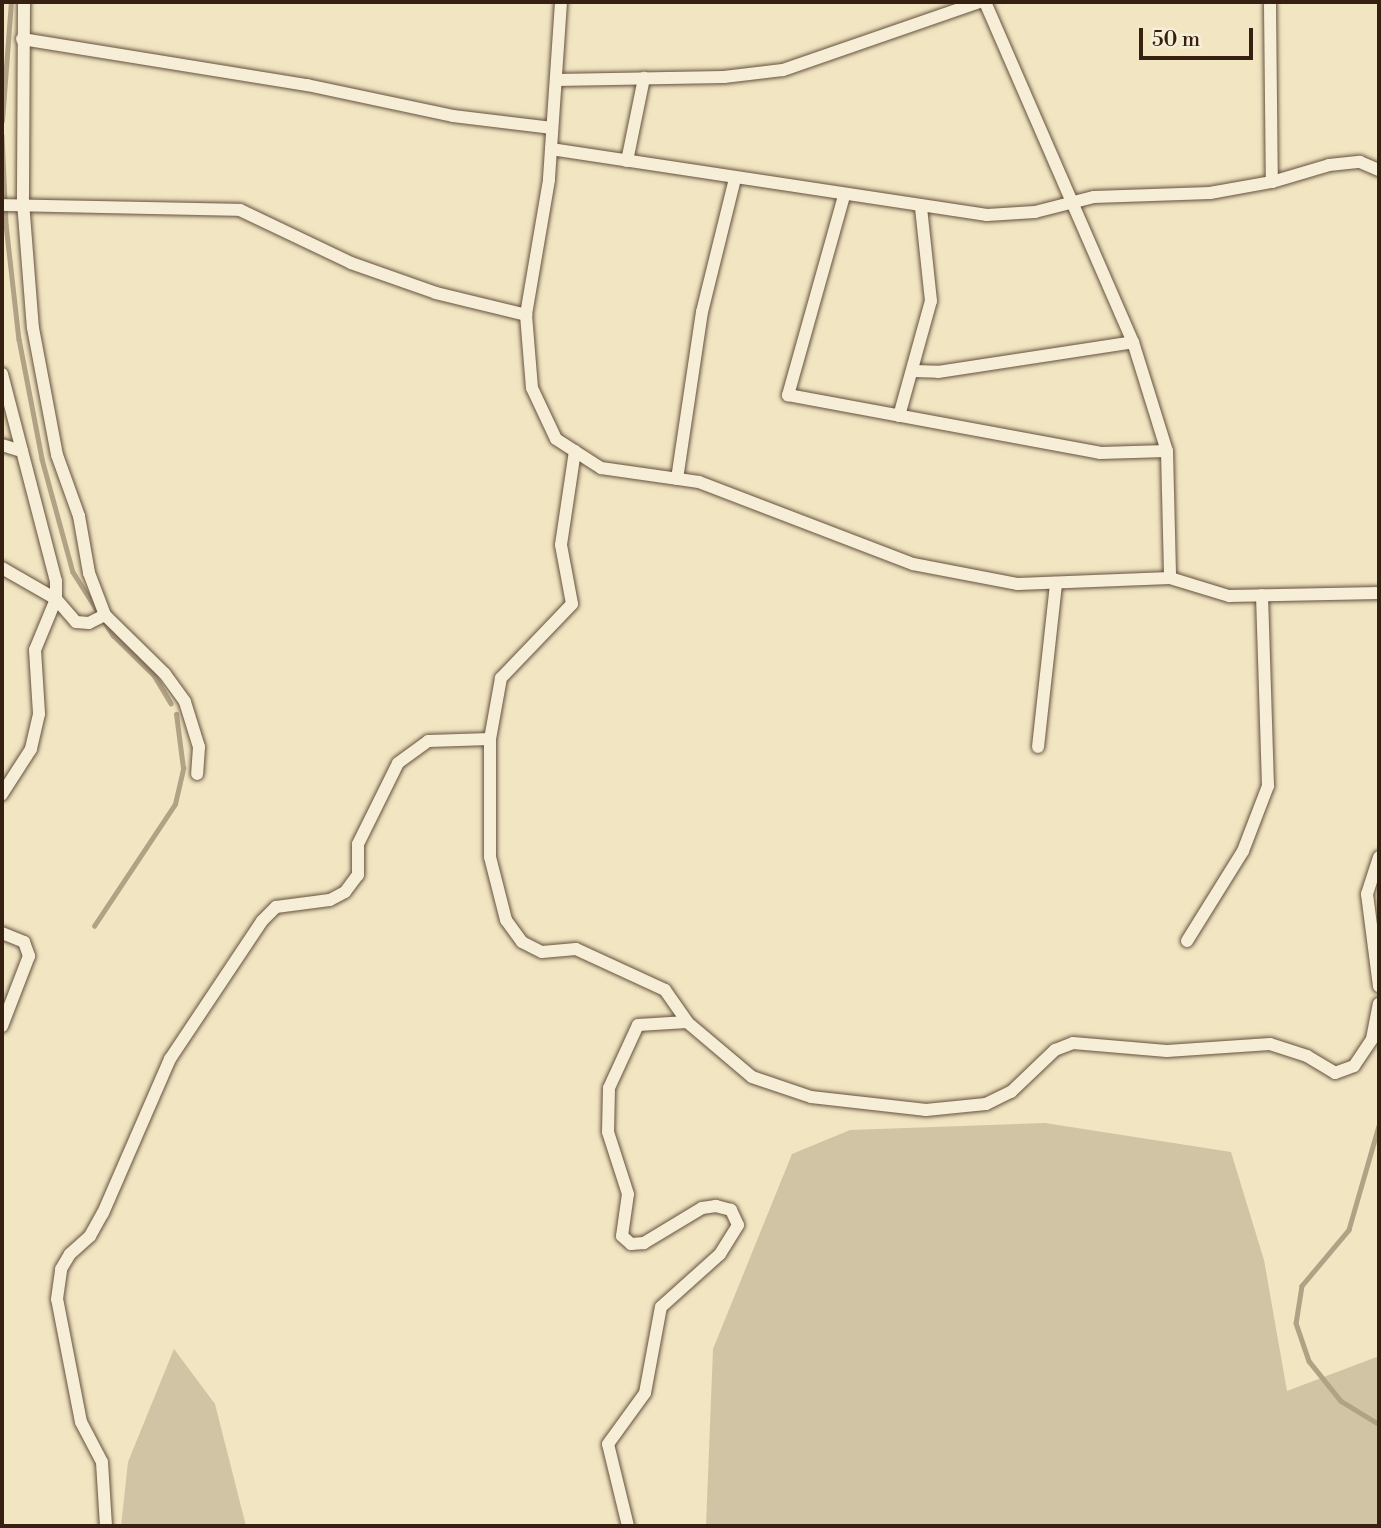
<!DOCTYPE html>
<style>
body{margin:0}
#map{position:relative;width:1381px;height:1528px;overflow:hidden;background:#f1e5c2;font-family:"Libre Bodoni",serif}
div>[style]{position:absolute}
.green>*{inset:0;background:#d1c4a4}
.stream>*{height:4.5px;margin:-2.25px;padding:0 2.25px;transform-origin:2.25px;border-radius:2.25px;background:#b1a286}
.roads{filter:drop-shadow(0 0 2px #65513e) drop-shadow(0 0 2px #65513e)}
.minor>*{height:12px;margin:-6px;padding:0 6px;transform-origin:6px;border-radius:6px;background:#f6eed7}
span{translate:-50% -50%;white-space:nowrap;text-align:center;line-height:1.15;-webkit-text-stroke:7px #f6eed7;paint-order:stroke}
.frame{position:absolute;inset:0;border:4px solid #362012;pointer-events:none}
.scale{position:absolute;left:1139px;top:28px;width:114px;height:32px;box-sizing:border-box;border:4px solid #362012;border-top:0;padding-left:9px;font-size:21px;line-height:24px;white-space:nowrap;color:#362012;-webkit-text-stroke:5px #f6eed7;paint-order:stroke}
</style>
<div id="map">
<div class="green">
<i style="clip-path:polygon(1045px 1123px,1231px 1152px,1264px 1260px,1287px 1391px,1379px 1356px,1379px 1526px,706px 1526px,713px 1349px,792px 1154px,850px 1130px)"></i>
<i style="clip-path:polygon(174px 1349px,215px 1404px,246px 1526px,121px 1526px,128px 1462px)"></i>
</div>
<div class="stream">
<i style="left:2px;top:121px;width:119px;rotate:-85.7deg"></i>
<i style="left:2px;top:135px;width:89px;rotate:87.4deg"></i>
<i style="left:6px;top:224px;width:116px;rotate:83.6deg"></i>
<i style="left:19px;top:339px;width:122px;rotate:79.1deg"></i>
<i style="left:42px;top:459px;width:117px;rotate:74.7deg"></i>
<i style="left:73px;top:572px;width:75px;rotate:57.6deg"></i>
<i style="left:113px;top:635px;width:57px;rotate:44.3deg"></i>
<i style="left:154px;top:675px;width:33px;rotate:59deg"></i>
<i style="left:94px;top:926px;width:146px;rotate:-56.4deg"></i>
<i style="left:175px;top:804px;width:37px;rotate:-77deg"></i>
<i style="left:183px;top:768px;width:54px;rotate:-97.4deg"></i>
<i style="left:1379px;top:1126px;width:108px;rotate:106.1deg"></i>
<i style="left:1349px;top:1230px;width:73px;rotate:130deg"></i>
<i style="left:1302px;top:1286px;width:37px;rotate:99deg"></i>
<i style="left:1296px;top:1323px;width:40px;rotate:71.1deg"></i>
<i style="left:1309px;top:1361px;width:51px;rotate:51.3deg"></i>
<i style="left:1341px;top:1401px;width:44px;rotate:31.2deg"></i>
</div>
<div class="roads">
<div class="minor">
<i style="left:24px;top:2px;width:200px;rotate:90.3deg"></i>
<i style="left:23px;top:202px;width:126px;rotate:85.5deg"></i>
<i style="left:33px;top:328px;width:129px;rotate:79.3deg"></i>
<i style="left:57px;top:455px;width:65px;rotate:70.2deg"></i>
<i style="left:79px;top:516px;width:58px;rotate:80deg"></i>
<i style="left:89px;top:573px;width:45px;rotate:69.1deg"></i>
<i style="left:105px;top:615px;width:84px;rotate:44.5deg"></i>
<i style="left:165px;top:674px;width:34px;rotate:54deg"></i>
<i style="left:185px;top:702px;width:47px;rotate:72.7deg"></i>
<i style="left:199px;top:747px;width:27px;rotate:94deg"></i>
<i style="left:561px;top:2px;width:178px;rotate:93.9deg"></i>
<i style="left:549px;top:180px;width:137px;rotate:99.7deg"></i>
<i style="left:526px;top:315px;width:73px;rotate:85.3deg"></i>
<i style="left:532px;top:388px;width:56px;rotate:64.8deg"></i>
<i style="left:556px;top:439px;width:54px;rotate:32.8deg"></i>
<i style="left:601px;top:468px;width:99px;rotate:8.1deg"></i>
<i style="left:699px;top:482px;width:229px;rotate:21deg"></i>
<i style="left:913px;top:564px;width:107px;rotate:10.8deg"></i>
<i style="left:1018px;top:584px;width:152px;rotate:-2.3deg"></i>
<i style="left:1170px;top:578px;width:62px;rotate:17deg"></i>
<i style="left:1229px;top:596px;width:150px;rotate:-1.1deg"></i>
<i style="left:985px;top:2px;width:371px;rotate:66.5deg"></i>
<i style="left:1133px;top:342px;width:114px;rotate:72.7deg"></i>
<i style="left:1167px;top:451px;width:127px;rotate:88.6deg"></i>
<i style="left:1270px;top:5px;width:177px;rotate:89.4deg"></i>
<i style="left:22px;top:39px;width:289px;rotate:9.2deg"></i>
<i style="left:307px;top:85px;width:149px;rotate:12deg"></i>
<i style="left:453px;top:116px;width:100px;rotate:6.9deg"></i>
<i style="left:556px;top:80px;width:168px;rotate:-1deg"></i>
<i style="left:724px;top:77px;width:59px;rotate:-6.8deg"></i>
<i style="left:783px;top:70px;width:207px;rotate:-19.1deg"></i>
<i style="left:551px;top:149px;width:441px;rotate:8.6deg"></i>
<i style="left:987px;top:215px;width:48px;rotate:-3.6deg"></i>
<i style="left:1035px;top:212px;width:61px;rotate:-14.3deg"></i>
<i style="left:1094px;top:197px;width:116px;rotate:-2deg"></i>
<i style="left:1210px;top:193px;width:63px;rotate:-10.1deg"></i>
<i style="left:1272px;top:182px;width:59px;rotate:-16.6deg"></i>
<i style="left:1329px;top:165px;width:31px;rotate:-6deg"></i>
<i style="left:1360px;top:162px;width:21px;rotate:23deg"></i>
<i style="left:627px;top:161px;width:85px;rotate:-78.4deg"></i>
<i style="left:844px;top:196px;width:207px;rotate:105.7deg"></i>
<i style="left:788px;top:395px;width:317px;rotate:10.5deg"></i>
<i style="left:1100px;top:453px;width:67px;rotate:-1.7deg"></i>
<i style="left:2px;top:205px;width:238px;rotate:1.2deg"></i>
<i style="left:240px;top:210px;width:123px;rotate:25.5deg"></i>
<i style="left:351px;top:263px;width:90px;rotate:19.4deg"></i>
<i style="left:436px;top:293px;width:93px;rotate:13.7deg"></i>
<i style="left:914px;top:371px;width:24px;rotate:2deg"></i>
<i style="left:938px;top:372px;width:197px;rotate:-8.7deg"></i>
<i style="left:2px;top:374px;width:214px;rotate:75.4deg"></i>
<i style="left:56px;top:581px;width:18px;rotate:90deg"></i>
<i style="left:56px;top:599px;width:30px;rotate:49deg"></i>
<i style="left:76px;top:622px;width:13px;rotate:4deg"></i>
<i style="left:89px;top:623px;width:18px;rotate:-27deg"></i>
<i style="left:899px;top:416px;width:119px;rotate:-74.5deg"></i>
<i style="left:931px;top:301px;width:95px;rotate:-96.1deg"></i>
<i style="left:2px;top:445px;width:21px;rotate:17deg"></i>
<i style="left:575px;top:451px;width:95px;rotate:98.5deg"></i>
<i style="left:561px;top:545px;width:60px;rotate:79.4deg"></i>
<i style="left:572px;top:604px;width:103px;rotate:133.8deg"></i>
<i style="left:501px;top:678px;width:62px;rotate:100.2deg"></i>
<i style="left:490px;top:739px;width:118px;rotate:90deg"></i>
<i style="left:490px;top:857px;width:65px;rotate:75.7deg"></i>
<i style="left:506px;top:920px;width:27px;rotate:54deg"></i>
<i style="left:522px;top:942px;width:22px;rotate:27deg"></i>
<i style="left:542px;top:952px;width:34px;rotate:-5deg"></i>
<i style="left:576px;top:949px;width:98px;rotate:24.7deg"></i>
<i style="left:665px;top:990px;width:39px;rotate:55deg"></i>
<i style="left:687px;top:1022px;width:85px;rotate:40.2deg"></i>
<i style="left:752px;top:1077px;width:62px;rotate:18.7deg"></i>
<i style="left:811px;top:1097px;width:116px;rotate:6.4deg"></i>
<i style="left:926px;top:1110px;width:60px;rotate:-5.7deg"></i>
<i style="left:986px;top:1104px;width:28px;rotate:-26deg"></i>
<i style="left:1011px;top:1092px;width:61px;rotate:-43.7deg"></i>
<i style="left:1055px;top:1050px;width:19px;rotate:-21deg"></i>
<i style="left:1073px;top:1043px;width:94px;rotate:4.9deg"></i>
<i style="left:1167px;top:1051px;width:103px;rotate:-3.9deg"></i>
<i style="left:1270px;top:1044px;width:39px;rotate:18deg"></i>
<i style="left:1307px;top:1056px;width:33px;rotate:31deg"></i>
<i style="left:1335px;top:1073px;width:20px;rotate:-20deg"></i>
<i style="left:1354px;top:1066px;width:32px;rotate:-56deg"></i>
<i style="left:1372px;top:1039px;width:36px;rotate:-79deg"></i>
<i style="left:677px;top:479px;width:169px;rotate:-81.5deg"></i>
<i style="left:702px;top:312px;width:137px;rotate:-76.1deg"></i>
<i style="left:2px;top:568px;width:62px;rotate:29.9deg"></i>
<i style="left:56px;top:599px;width:55px;rotate:112.4deg"></i>
<i style="left:35px;top:650px;width:64px;rotate:86.4deg"></i>
<i style="left:39px;top:714px;width:36px;rotate:103deg"></i>
<i style="left:31px;top:749px;width:54px;rotate:122.8deg"></i>
<i style="left:1038px;top:747px;width:165px;rotate:-83.7deg"></i>
<i style="left:1379px;top:857px;width:39px;rotate:108deg"></i>
<i style="left:1367px;top:894px;width:93px;rotate:82.6deg"></i>
<i style="left:2px;top:933px;width:24px;rotate:22deg"></i>
<i style="left:24px;top:942px;width:15px;rotate:70deg"></i>
<i style="left:29px;top:956px;width:75px;rotate:111.1deg"></i>
<i style="left:1187px;top:941px;width:106px;rotate:-58.1deg"></i>
<i style="left:1243px;top:851px;width:70px;rotate:-69deg"></i>
<i style="left:1268px;top:786px;width:191px;rotate:-91.8deg"></i>
<i style="left:106px;top:1526px;width:64px;rotate:-93.6deg"></i>
<i style="left:102px;top:1462px;width:45px;rotate:-117.7deg"></i>
<i style="left:81px;top:1422px;width:125px;rotate:-101deg"></i>
<i style="left:57px;top:1299px;width:30px;rotate:-82deg"></i>
<i style="left:61px;top:1269px;width:17px;rotate:-59deg"></i>
<i style="left:70px;top:1254px;width:27px;rotate:-42deg"></i>
<i style="left:90px;top:1236px;width:26px;rotate:-61deg"></i>
<i style="left:103px;top:1213px;width:168px;rotate:-66.5deg"></i>
<i style="left:170px;top:1059px;width:166px;rotate:-56.3deg"></i>
<i style="left:262px;top:921px;width:20px;rotate:-45deg"></i>
<i style="left:276px;top:907px;width:54px;rotate:-7.4deg"></i>
<i style="left:330px;top:900px;width:17px;rotate:-28deg"></i>
<i style="left:345px;top:892px;width:21px;rotate:-53deg"></i>
<i style="left:358px;top:875px;width:31px;rotate:-90deg"></i>
<i style="left:358px;top:844px;width:90px;rotate:-63.7deg"></i>
<i style="left:398px;top:763px;width:37px;rotate:-36deg"></i>
<i style="left:428px;top:741px;width:62px;rotate:-1.8deg"></i>
<i style="left:628px;top:1526px;width:84px;rotate:-103.7deg"></i>
<i style="left:608px;top:1444px;width:63px;rotate:-54deg"></i>
<i style="left:645px;top:1393px;width:87px;rotate:-79.5deg"></i>
<i style="left:661px;top:1307px;width:79px;rotate:-41.9deg"></i>
<i style="left:720px;top:1254px;width:34px;rotate:-58deg"></i>
<i style="left:738px;top:1225px;width:17px;rotate:-115deg"></i>
<i style="left:731px;top:1210px;width:16px;rotate:-165deg"></i>
<i style="left:716px;top:1206px;width:14px;rotate:172deg"></i>
<i style="left:702px;top:1208px;width:68px;rotate:148.9deg"></i>
<i style="left:644px;top:1243px;width:13px;rotate:176deg"></i>
<i style="left:631px;top:1244px;width:12px;rotate:-138deg"></i>
<i style="left:622px;top:1236px;width:42px;rotate:-81.9deg"></i>
<i style="left:628px;top:1194px;width:65px;rotate:-107.9deg"></i>
<i style="left:608px;top:1132px;width:44px;rotate:-88.7deg"></i>
<i style="left:609px;top:1088px;width:69px;rotate:-65.3deg"></i>
<i style="left:638px;top:1025px;width:49px;rotate:-3.5deg"></i>
</div>
</div>
<div class="frame"></div>
<div class="scale">50 m</div>
</div>
